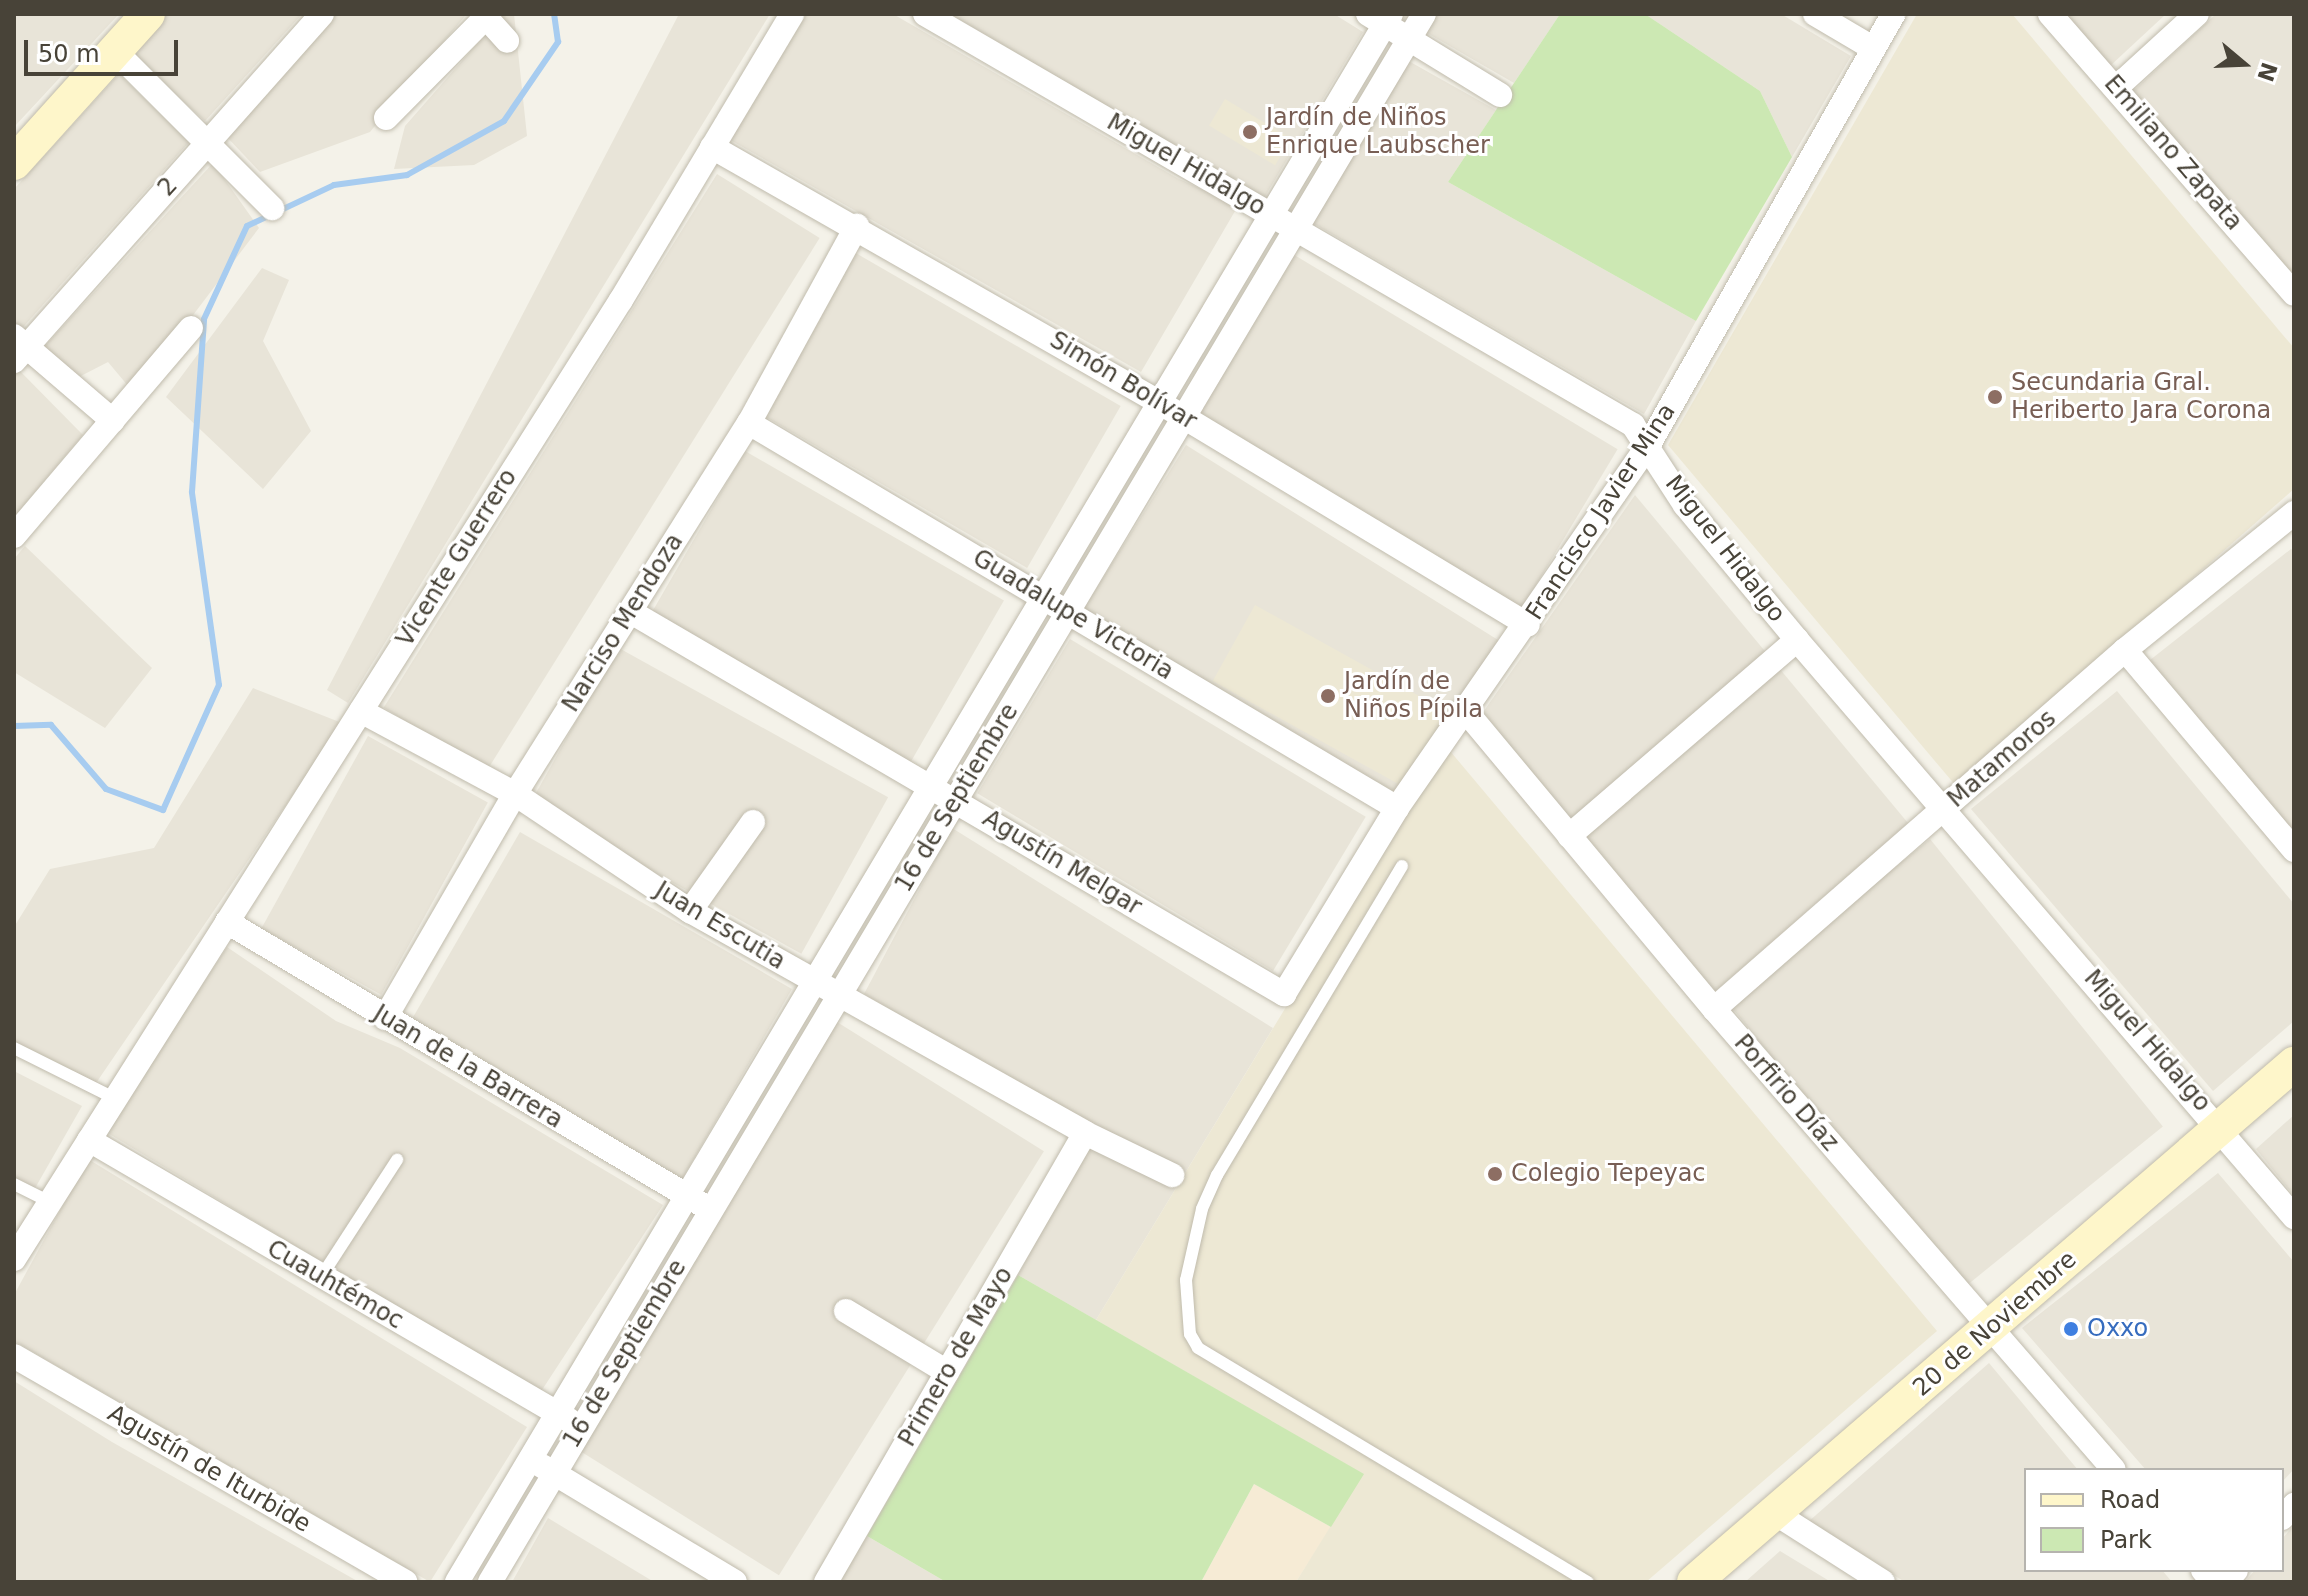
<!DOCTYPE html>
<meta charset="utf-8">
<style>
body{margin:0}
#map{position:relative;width:2308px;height:1596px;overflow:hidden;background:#f4f2e9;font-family:"DejaVu Sans",sans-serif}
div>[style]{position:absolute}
.residential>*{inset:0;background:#e8e4d8;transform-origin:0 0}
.commercial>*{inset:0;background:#f6ebd5}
.education>*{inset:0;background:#ede8d4;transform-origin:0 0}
.green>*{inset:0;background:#cce8b3}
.stream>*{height:6px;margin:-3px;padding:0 3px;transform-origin:3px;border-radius:3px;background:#a7ccf0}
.roads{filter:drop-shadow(0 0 2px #c0bbac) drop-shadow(0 0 2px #c0bbac)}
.lane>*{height:12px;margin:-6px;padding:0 6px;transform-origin:6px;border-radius:6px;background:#fff}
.street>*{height:24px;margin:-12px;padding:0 12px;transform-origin:12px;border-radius:12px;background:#fff}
.secondary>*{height:34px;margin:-17px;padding:0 17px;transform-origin:17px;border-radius:17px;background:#fef6ca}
.dots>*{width:22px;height:22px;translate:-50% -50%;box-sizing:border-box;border:4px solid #fff;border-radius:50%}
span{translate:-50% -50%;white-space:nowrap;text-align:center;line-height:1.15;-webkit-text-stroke:6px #fff;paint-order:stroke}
.education-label{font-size:24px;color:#785e54}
.left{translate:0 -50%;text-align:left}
.street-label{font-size:24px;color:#484338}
.shop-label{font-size:24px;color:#366cbe}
.frame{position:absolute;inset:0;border:16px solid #484338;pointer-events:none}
.legend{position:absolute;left:2024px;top:1468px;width:260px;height:104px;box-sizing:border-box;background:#fff;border:2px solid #b6b4af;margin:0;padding:10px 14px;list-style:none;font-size:24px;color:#484338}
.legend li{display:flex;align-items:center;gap:16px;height:40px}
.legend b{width:40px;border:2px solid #b6b4af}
.north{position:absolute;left:2204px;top:24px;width:80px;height:80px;-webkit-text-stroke:6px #fff;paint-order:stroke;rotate:109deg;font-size:22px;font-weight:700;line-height:32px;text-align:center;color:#484338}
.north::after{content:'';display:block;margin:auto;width:28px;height:36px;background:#484338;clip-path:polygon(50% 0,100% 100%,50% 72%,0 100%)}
.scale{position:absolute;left:24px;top:40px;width:154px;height:36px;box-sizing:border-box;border:4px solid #484338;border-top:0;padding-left:10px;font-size:24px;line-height:28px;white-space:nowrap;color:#484338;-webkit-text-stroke:6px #fff;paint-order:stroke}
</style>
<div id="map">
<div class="residential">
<i style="clip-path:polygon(14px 14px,119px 14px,14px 127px)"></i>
<i style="clip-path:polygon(165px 14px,302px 14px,205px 121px,128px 52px)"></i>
<i style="clip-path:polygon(335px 14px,465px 16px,370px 132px,260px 172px,224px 134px)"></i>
<i style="clip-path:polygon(483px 14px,514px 14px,527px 136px,474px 165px,394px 169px,405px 126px,483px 37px)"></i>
<i style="clip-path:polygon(679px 14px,770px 14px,348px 703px,327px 690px)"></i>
<i style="clip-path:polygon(797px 14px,893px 14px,1177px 178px,1238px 206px,1141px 372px,725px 137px)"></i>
<i style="clip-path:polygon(950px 14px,1334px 14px,1363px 32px,1264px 198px)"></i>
<i style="clip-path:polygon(1432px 14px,1560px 14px,1514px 83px,1422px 30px)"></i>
<i style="clip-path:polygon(1645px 14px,1781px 14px,1851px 56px,1792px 157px,1760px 91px)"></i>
<i style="clip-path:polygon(2065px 14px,2166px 14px,2110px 66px)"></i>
<i style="clip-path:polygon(2216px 14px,2294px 14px,2294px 281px,2128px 96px)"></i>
<i style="clip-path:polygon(1405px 59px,1496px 110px,1448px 182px,1696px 321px,1644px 414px,1311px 222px)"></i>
<i style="clip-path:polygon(119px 74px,189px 142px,16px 335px,14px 189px)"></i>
<i style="clip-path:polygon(213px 163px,259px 228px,134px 393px,108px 362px,75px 379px,42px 349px)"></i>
<i style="left:717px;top:174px;width:121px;height:629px;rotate:32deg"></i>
<i style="left:847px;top:248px;width:316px;height:187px;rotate:30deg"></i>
<i style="left:1291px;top:253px;width:381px;height:185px;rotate:31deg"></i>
<i style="clip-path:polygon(262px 268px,289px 280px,263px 341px,311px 431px,263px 489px,166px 397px)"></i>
<i style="clip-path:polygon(17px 368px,83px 435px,14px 517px,14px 372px)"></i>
<i style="left:1186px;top:445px;width:376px;height:195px;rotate:32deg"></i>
<i style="left:745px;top:451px;width:299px;height:188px;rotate:30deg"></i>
<i style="clip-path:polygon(1635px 495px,1908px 823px,1712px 994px,1479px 718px)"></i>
<i style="clip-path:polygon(25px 546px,152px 668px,105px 728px,14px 672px,14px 559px)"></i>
<i style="clip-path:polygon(2291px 549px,2294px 552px,2294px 844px,2145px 664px)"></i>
<i style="left:1070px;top:639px;width:345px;height:180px;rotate:31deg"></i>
<i style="left:617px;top:647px;width:310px;height:179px;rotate:29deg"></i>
<i style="clip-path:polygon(253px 688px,342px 723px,94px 1086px,14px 1048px,14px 927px,50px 869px,154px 848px)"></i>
<i style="clip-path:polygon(2117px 691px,2294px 904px,2294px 1021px,2213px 1091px,1971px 809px)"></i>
<i style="left:368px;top:736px;width:137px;height:220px;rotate:29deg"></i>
<i style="clip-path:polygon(952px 828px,1273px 1028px,1096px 1320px,1018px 1275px,1097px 1131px,864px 994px)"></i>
<i style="left:520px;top:832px;width:314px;height:219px;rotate:30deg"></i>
<i style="left:1930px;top:839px;width:370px;height:260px;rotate:51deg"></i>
<i style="clip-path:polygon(227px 947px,336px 1021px,400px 1048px,663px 1205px,540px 1393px,106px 1132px)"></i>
<i style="left:837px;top:1022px;width:244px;height:500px;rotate:32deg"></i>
<i style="clip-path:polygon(14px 1071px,82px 1106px,34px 1190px,14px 1179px)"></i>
<i style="clip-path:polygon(2294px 1115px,2294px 1196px,2256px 1149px)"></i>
<i style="clip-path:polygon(88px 1159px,527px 1427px,430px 1582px,14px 1341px,14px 1295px)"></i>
<i style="clip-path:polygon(2218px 1173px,2294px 1262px,2294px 1469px,2282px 1482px,2282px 1470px,2146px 1470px,2022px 1328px)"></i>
<i style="clip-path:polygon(1989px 1363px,2078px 1470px,2026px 1470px,2026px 1570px,2162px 1570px,2172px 1582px,1905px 1582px,1808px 1522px)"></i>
<i style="clip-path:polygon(14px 1381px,112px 1442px,359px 1582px,14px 1582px)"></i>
<i style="clip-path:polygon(548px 1518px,654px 1582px,512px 1582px)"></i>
<i style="clip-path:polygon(2294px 1525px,2294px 1582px,2245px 1582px,2255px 1570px,2282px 1570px,2282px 1539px)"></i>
<i style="clip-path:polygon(867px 1536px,946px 1582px,840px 1582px)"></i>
<i style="clip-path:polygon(1780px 1551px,1831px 1582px,1745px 1582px)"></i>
</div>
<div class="commercial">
<i style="clip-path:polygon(1254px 1484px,1331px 1527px,1296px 1582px,1201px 1582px)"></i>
</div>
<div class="education">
<i style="clip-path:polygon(1917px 14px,2012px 14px,2294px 348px,2294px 489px,1956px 786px,1668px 445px)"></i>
<i style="left:1225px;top:99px;width:77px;height:31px;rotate:31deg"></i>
<i style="left:1255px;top:605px;width:219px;height:87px;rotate:29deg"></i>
<i style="clip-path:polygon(1445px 745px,1937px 1331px,1646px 1582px,1296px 1582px,1363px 1474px,1096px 1320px)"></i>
</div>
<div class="green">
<i style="clip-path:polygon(1560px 14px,1645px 14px,1760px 91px,1792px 157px,1696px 321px,1448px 182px)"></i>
<i style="clip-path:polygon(1018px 1275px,1364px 1474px,1331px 1527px,1254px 1484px,1201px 1582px,946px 1582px,867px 1536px)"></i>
</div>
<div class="stream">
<i style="left:14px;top:726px;width:37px;rotate:-2deg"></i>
<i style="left:51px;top:725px;width:84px;rotate:49.3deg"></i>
<i style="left:106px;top:789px;width:61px;rotate:20.2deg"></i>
<i style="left:163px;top:810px;width:137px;rotate:-65.9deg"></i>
<i style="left:219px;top:685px;width:195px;rotate:-98deg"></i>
<i style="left:192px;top:492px;width:173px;rotate:-86deg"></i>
<i style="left:204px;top:319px;width:102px;rotate:-65.2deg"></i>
<i style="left:247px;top:226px;width:96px;rotate:-25.2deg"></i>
<i style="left:334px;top:185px;width:74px;rotate:-7.8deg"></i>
<i style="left:407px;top:175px;width:111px;rotate:-29.1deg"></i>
<i style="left:504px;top:121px;width:96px;rotate:-55.6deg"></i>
<i style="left:558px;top:42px;width:28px;rotate:-98deg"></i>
</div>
<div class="roads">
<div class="lane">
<i style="left:1402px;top:866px;width:360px;rotate:120.9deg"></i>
<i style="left:1217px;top:1175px;width:37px;rotate:114deg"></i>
<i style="left:1202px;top:1209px;width:73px;rotate:102.7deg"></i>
<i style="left:1186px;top:1280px;width:54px;rotate:85.8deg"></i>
<i style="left:1190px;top:1334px;width:16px;rotate:60deg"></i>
<i style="left:1198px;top:1348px;width:455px;rotate:31deg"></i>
<i style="left:14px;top:1048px;width:114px;rotate:26.6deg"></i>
<i style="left:14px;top:1184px;width:40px;rotate:26.6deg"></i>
<i style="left:321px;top:1277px;width:140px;rotate:-57deg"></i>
</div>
<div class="street">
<i style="left:483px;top:14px;width:36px;rotate:48deg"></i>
<i style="left:925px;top:14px;width:819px;rotate:30.14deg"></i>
<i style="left:1633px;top:425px;width:95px;rotate:57deg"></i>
<i style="left:1685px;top:505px;width:175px;rotate:50.3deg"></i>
<i style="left:1797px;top:640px;width:762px;rotate:49.26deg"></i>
<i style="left:1368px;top:14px;width:155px;rotate:31.5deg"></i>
<i style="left:1815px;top:14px;width:65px;rotate:30.5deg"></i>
<i style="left:2050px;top:14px;width:371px;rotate:48.9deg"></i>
<i style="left:116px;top:52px;width:221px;rotate:45deg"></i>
<i style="left:2117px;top:87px;width:108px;rotate:-42.4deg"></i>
<i style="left:386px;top:118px;width:142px;rotate:-45.3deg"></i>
<i style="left:712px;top:147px;width:512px;rotate:29.72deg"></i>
<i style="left:1157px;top:401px;width:433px;rotate:31.1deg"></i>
<i style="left:14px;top:336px;width:130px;rotate:40.6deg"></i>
<i style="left:14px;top:361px;width:464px;rotate:-48.4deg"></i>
<i style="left:749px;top:423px;width:754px;rotate:30.72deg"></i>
<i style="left:14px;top:536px;width:273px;rotate:-49.6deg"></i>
<i style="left:631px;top:612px;width:757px;rotate:30.33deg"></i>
<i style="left:1284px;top:994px;width:218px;rotate:-58.7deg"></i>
<i style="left:1397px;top:808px;width:441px;rotate:-55.3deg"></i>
<i style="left:1648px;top:446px;width:497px;rotate:-60.4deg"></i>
<i style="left:2125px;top:650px;width:262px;rotate:49.8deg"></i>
<i style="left:1464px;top:709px;width:391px;rotate:50.2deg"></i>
<i style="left:1714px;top:1009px;width:610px;rotate:49.05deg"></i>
<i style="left:361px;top:711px;width:175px;rotate:28.3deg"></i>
<i style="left:515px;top:794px;width:211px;rotate:33.8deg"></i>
<i style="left:690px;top:911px;width:453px;rotate:29.3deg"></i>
<i style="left:1085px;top:1133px;width:97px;rotate:25.8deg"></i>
<i style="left:1569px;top:836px;width:301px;rotate:-40.7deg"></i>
<i style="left:690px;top:911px;width:109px;rotate:-54.7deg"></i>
<i style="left:227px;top:922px;width:552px;rotate:30.75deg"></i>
<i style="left:1714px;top:1009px;width:546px;rotate:-41.14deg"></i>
<i style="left:2125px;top:650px;width:218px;rotate:-39deg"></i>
<i style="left:385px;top:1018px;width:259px;rotate:-59.9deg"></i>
<i style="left:515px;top:794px;width:439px;rotate:-57.8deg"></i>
<i style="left:749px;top:423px;width:225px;rotate:-61.3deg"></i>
<i style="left:89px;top:1140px;width:556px;rotate:30.26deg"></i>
<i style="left:14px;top:1259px;width:1135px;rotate:-57.67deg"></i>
<i style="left:621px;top:300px;width:333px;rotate:-59.1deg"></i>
<i style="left:846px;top:1311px;width:118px;rotate:31.1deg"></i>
<i style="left:14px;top:1356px;width:452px;rotate:30deg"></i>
<i style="left:542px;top:1466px;width:225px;rotate:31deg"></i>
<i style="left:1775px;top:1513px;width:128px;rotate:32.6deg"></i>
<i style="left:2282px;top:1518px;width:18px;rotate:-47deg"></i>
<i style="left:2203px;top:1570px;width:16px;rotate:50deg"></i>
<i style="left:457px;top:1582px;width:1825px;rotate:-59.22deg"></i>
<i style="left:490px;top:1582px;width:1825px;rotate:-59.22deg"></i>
<i style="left:826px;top:1582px;width:518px;rotate:-60.02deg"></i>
<i style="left:2225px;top:1582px;width:16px;rotate:-47deg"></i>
</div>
<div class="secondary">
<i style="left:14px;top:163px;width:200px;rotate:-48deg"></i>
<i style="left:1694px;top:1582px;width:793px;rotate:-40.81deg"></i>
</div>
</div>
<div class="dots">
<i style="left:1250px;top:132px;background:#8d6e63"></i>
<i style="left:1995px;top:397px;background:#8d6e63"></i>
<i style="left:1328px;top:696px;background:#8d6e63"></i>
<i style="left:1495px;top:1174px;background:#8d6e63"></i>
<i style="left:2071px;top:1329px;background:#3f7fe0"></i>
</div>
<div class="education-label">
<span class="left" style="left:1266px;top:132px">Jardín de Niños<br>Enrique Laubscher</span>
<span class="left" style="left:2011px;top:397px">Secundaria Gral.<br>Heriberto Jara Corona</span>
<span class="left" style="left:1344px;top:696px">Jardín de<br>Niños Pípila</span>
<span class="left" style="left:1511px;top:1174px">Colegio Tepeyac</span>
</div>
<div class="street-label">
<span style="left:2173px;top:153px;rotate:49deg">Emiliano Zapata</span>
<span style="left:1186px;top:165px;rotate:30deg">Miguel Hidalgo</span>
<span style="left:168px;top:187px;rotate:-48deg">2</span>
<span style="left:1123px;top:381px;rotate:31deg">Simón Bolívar</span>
<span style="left:1601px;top:512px;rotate:-57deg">Francisco Javier Mina</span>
<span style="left:1725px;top:549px;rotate:52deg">Miguel Hidalgo</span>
<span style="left:457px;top:558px;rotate:-58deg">Vicente Guerrero</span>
<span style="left:1073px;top:615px;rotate:31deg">Guadalupe Victoria</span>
<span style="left:623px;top:623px;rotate:-58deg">Narciso Mendoza</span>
<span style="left:2002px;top:759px;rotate:-41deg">Matamoros</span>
<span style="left:957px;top:798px;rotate:-59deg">16 de Septiembre</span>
<span style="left:1062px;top:863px;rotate:31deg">Agustín Melgar</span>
<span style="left:720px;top:926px;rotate:31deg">Juan Escutia</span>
<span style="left:2147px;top:1041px;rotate:49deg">Miguel Hidalgo</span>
<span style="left:468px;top:1067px;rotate:31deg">Juan de la Barrera</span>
<span style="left:1786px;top:1093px;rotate:49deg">Porfirio Díaz</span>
<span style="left:335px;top:1285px;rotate:30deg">Cuauhtémoc</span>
<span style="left:1995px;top:1324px;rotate:-41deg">20 de Noviembre</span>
<span style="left:625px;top:1354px;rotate:-59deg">16 de Septiembre</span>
<span style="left:956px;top:1357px;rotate:-60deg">Primero de Mayo</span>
<span style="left:209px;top:1469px;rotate:30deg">Agustín de Iturbide</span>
</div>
<div class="shop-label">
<span class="left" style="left:2087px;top:1329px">Oxxo</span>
</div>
<div class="frame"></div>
<ul class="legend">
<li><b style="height:10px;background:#fef6ca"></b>Road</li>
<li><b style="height:22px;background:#cce8b3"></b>Park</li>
</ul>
<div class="north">N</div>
<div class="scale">50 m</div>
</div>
